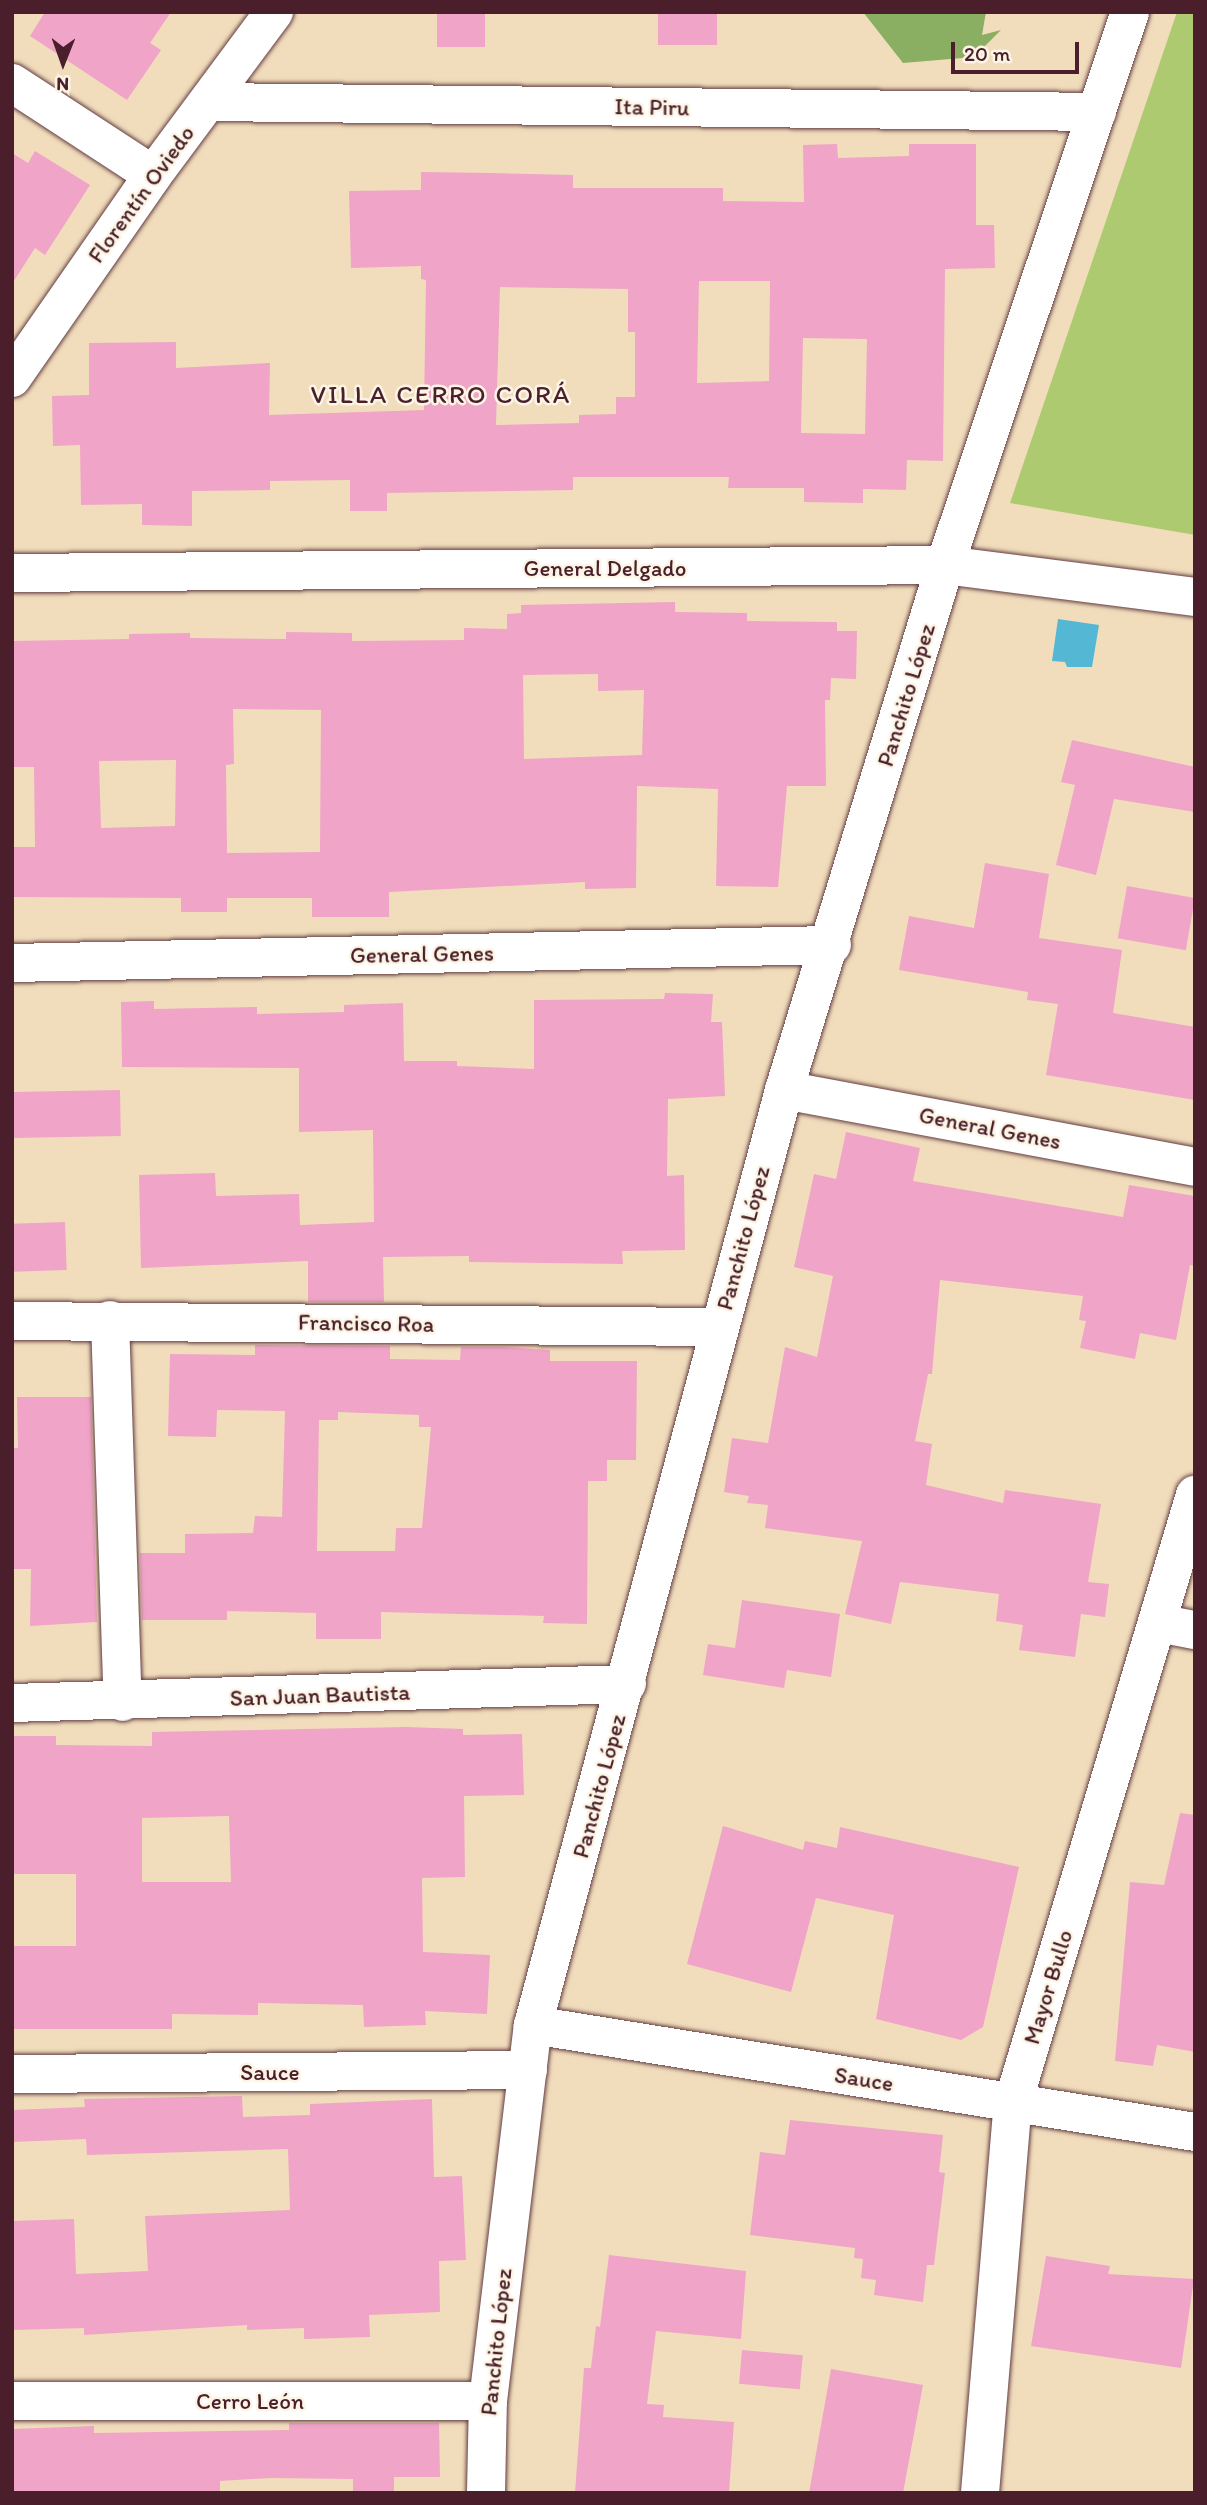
<!DOCTYPE html>
<meta charset="utf-8">
<style>
body{margin:0}
#map{position:relative;width:1207px;height:2505px;overflow:hidden;background:#f1ddbc;font-family:Itim,sans-serif}
div>[style]{position:absolute}
.green>*{inset:0;background:#aeca70}
.forest>*{inset:0;background:#8aae62}
.water>*{inset:0;background:#54b7d3}
.building>*{inset:0;background:#f0a4c8;transform-origin:0 0}
.roads{filter:drop-shadow(0 0 2px #633c41) drop-shadow(0 0 2px #633c41)}
.minor>*{height:38px;margin:-19px;padding:0 19px;transform-origin:19px;border-radius:19px;background:#fff}
span{translate:-50% -50%;white-space:nowrap;text-align:center;line-height:1.15;-webkit-text-stroke:5px #fcf5e5;paint-order:stroke}
.street-label{font-size:23px;color:#4a1f2b}
.quarter-label{font-size:26px;color:#4a1f2b;letter-spacing:2px}
.frame{position:absolute;inset:0;border:14px solid #4a1f2b;pointer-events:none}
.north{position:absolute;left:28px;top:28px;width:70px;height:70px;-webkit-text-stroke:5px #fcf5e5;paint-order:stroke;rotate:181deg;font-size:19px;font-weight:700;line-height:28px;text-align:center;color:#4a1f2b}
.north::after{content:'';display:block;margin:auto;width:24px;height:32px;background:#4a1f2b;clip-path:polygon(50% 0,100% 100%,50% 72%,0 100%)}
.scale{position:absolute;left:951px;top:42px;width:128px;height:32px;box-sizing:border-box;border:4px solid #4a1f2b;border-top:0;padding-left:9px;font-size:21px;line-height:24px;white-space:nowrap;color:#4a1f2b;-webkit-text-stroke:5px #fcf5e5;paint-order:stroke}
</style>
<div id="map">
<div class="green">
<i style="clip-path:polygon(1177px 12px,1195px 12px,1195px 535px,1010px 503px)"></i>
</div>
<div class="forest">
<i style="clip-path:polygon(863px 12px,986px 12px,982px 35px,1001px 30px,974px 57px,903px 63px)"></i>
</div>
<div class="water">
<i style="clip-path:polygon(1058px 619px,1099px 625px,1092px 667px,1067px 667px,1065px 662px,1052px 661px)"></i>
</div>
<div class="building">
<i style="clip-path:polygon(45px 12px,171px 12px,150px 43px,161px 50px,127px 100px,30px 36px)"></i>
<i style="left:437px;top:12px;width:48px;height:35px"></i>
<i style="left:658px;top:12px;width:59px;height:33px"></i>
<i style="clip-path:polygon(evenodd,837px 144px,838px 158px,909px 156px,909px 144px,976px 144px,976px 225px,994px 225px,995px 268px,945px 269px,943px 461px,907px 460px,906px 490px,863px 489px,863px 503px,804px 502px,804px 488px,728px 488px,729px 477px,573px 477px,573px 490px,387px 493px,387px 511px,350px 511px,350px 480px,270px 481px,270px 490px,192px 491px,192px 526px,142px 525px,142px 504px,81px 505px,80px 445px,53px 446px,52px 396px,89px 395px,89px 343px,176px 342px,176px 368px,270px 363px,269px 415px,424px 410px,426px 280px,421px 279px,421px 266px,351px 268px,349px 191px,421px 190px,421px 172px,493px 173px,573px 175px,573px 188px,723px 188px,723px 201px,804px 202px,803px 145px,837px 144px,699px 281px,770px 281px,769px 381px,697px 383px,699px 281px,837px 144px,500px 287px,628px 289px,628px 332px,635px 332px,635px 397px,616px 397px,616px 414px,579px 415px,579px 423px,496px 425px,500px 287px,837px 144px,803px 338px,867px 339px,865px 434px,801px 433px,803px 338px)"></i>
<i style="clip-path:polygon(35px 151px,90px 185px,45px 255px,35px 248px,12px 284px,12px 153px,28px 163px)"></i>
<i style="clip-path:polygon(evenodd,675px 602px,675px 612px,747px 613px,747px 621px,837px 622px,837px 631px,857px 631px,856px 679px,831px 678px,830px 700px,825px 700px,826px 786px,787px 786px,778px 887px,716px 886px,718px 789px,637px 786px,636px 888px,585px 889px,585px 882px,389px 892px,389px 917px,312px 917px,312px 898px,227px 898px,227px 912px,181px 912px,181px 898px,12px 897px,12px 847px,35px 847px,34px 767px,12px 767px,12px 641px,129px 639px,129px 634px,190px 633px,190px 638px,286px 639px,286px 632px,352px 633px,352px 641px,464px 640px,464px 628px,507px 629px,507px 614px,521px 613px,521px 605px,675px 602px,598px 674px,598px 691px,644px 690px,642px 755px,524px 759px,523px 675px,598px 674px,675px 602px,233px 709px,321px 710px,320px 852px,227px 853px,226px 765px,234px 764px,233px 709px,675px 602px,176px 760px,175px 826px,101px 828px,99px 761px,176px 760px)"></i>
<i style="clip-path:polygon(1072px 740px,1195px 767px,1195px 812px,1114px 799px,1096px 875px,1056px 865px,1075px 785px,1061px 782px)"></i>
<i style="clip-path:polygon(985px 863px,1049px 874px,1039px 938px,1122px 950px,1113px 1013px,1195px 1027px,1195px 1100px,1046px 1075px,1058px 1004px,1027px 1000px,1028px 992px,899px 970px,909px 916px,974px 928px)"></i>
<i style="left:1127px;top:886px;width:69px;height:53px;rotate:10deg"></i>
<i style="clip-path:polygon(665px 993px,713px 994px,711px 1022px,722px 1022px,725px 1096px,668px 1099px,667px 1176px,684px 1175px,685px 1250px,622px 1251px,623px 1264px,469px 1262px,469px 1256px,383px 1257px,384px 1302px,308px 1302px,308px 1261px,141px 1268px,139px 1175px,215px 1173px,216px 1196px,299px 1194px,300px 1225px,374px 1222px,373px 1130px,299px 1132px,299px 1068px,122px 1067px,121px 1002px,154px 1001px,154px 1009px,257px 1007px,257px 1014px,344px 1012px,344px 1005px,403px 1003px,404px 1061px,457px 1061px,457px 1066px,534px 1069px,534px 1000px,664px 999px)"></i>
<i style="left:120px;top:1090px;width:46px;height:108px;rotate:89deg"></i>
<i style="clip-path:polygon(846px 1132px,920px 1148px,913px 1181px,1123px 1217px,1129px 1185px,1195px 1196px,1195px 1266px,1190px 1265px,1176px 1340px,1140px 1333px,1135px 1359px,1080px 1348px,1086px 1321px,1079px 1320px,1083px 1296px,940px 1280px,932px 1374px,928px 1374px,915px 1441px,932px 1444px,926px 1485px,1003px 1503px,1005px 1490px,1101px 1504px,1088px 1582px,1109px 1584px,1105px 1617px,1081px 1614px,1075px 1657px,1019px 1650px,1023px 1625px,996px 1621px,999px 1594px,900px 1582px,891px 1624px,845px 1614px,862px 1541px,765px 1528px,768px 1505px,747px 1503px,749px 1496px,724px 1492px,732px 1438px,768px 1443px,785px 1347px,817px 1357px,833px 1276px,794px 1267px,814px 1174px,836px 1179px)"></i>
<i style="left:65px;top:1222px;width:48px;height:53px;rotate:88deg"></i>
<i style="clip-path:polygon(evenodd,255px 1345px,390px 1346px,390px 1359px,460px 1360px,461px 1347px,503px 1347px,550px 1350px,550px 1361px,637px 1361px,636px 1460px,607px 1460px,607px 1481px,588px 1481px,587px 1624px,543px 1623px,544px 1616px,381px 1612px,381px 1639px,316px 1639px,316px 1613px,227px 1611px,227px 1620px,142px 1620px,140px 1553px,185px 1553px,185px 1534px,253px 1533px,255px 1516px,282px 1517px,285px 1411px,217px 1410px,216px 1437px,168px 1436px,170px 1354px,255px 1355px,255px 1345px,338px 1412px,419px 1415px,419px 1427px,431px 1427px,422px 1528px,396px 1528px,395px 1551px,317px 1551px,319px 1420px,338px 1420px,338px 1412px)"></i>
<i style="clip-path:polygon(17px 1397px,91px 1397px,97px 1622px,30px 1626px,31px 1569px,12px 1569px,12px 1448px,18px 1448px)"></i>
<i style="clip-path:polygon(742px 1600px,840px 1614px,831px 1677px,787px 1670px,784px 1688px,703px 1675px,708px 1644px,735px 1648px)"></i>
<i style="clip-path:polygon(evenodd,406px 1727px,463px 1729px,463px 1735px,522px 1734px,524px 1795px,464px 1796px,465px 1877px,422px 1878px,423px 1952px,490px 1955px,487px 2014px,425px 2011px,426px 2025px,364px 2027px,363px 2005px,258px 2003px,258px 2015px,172px 2014px,172px 2029px,12px 2029px,12px 1946px,76px 1946px,76px 1874px,12px 1874px,12px 1736px,56px 1736px,56px 1745px,152px 1746px,152px 1732px,406px 1727px,229px 1816px,231px 1882px,142px 1882px,142px 1818px,229px 1816px)"></i>
<i style="clip-path:polygon(1180px 1813px,1195px 1815px,1195px 2052px,1157px 2045px,1153px 2066px,1115px 2061px,1130px 1882px,1164px 1885px)"></i>
<i style="clip-path:polygon(723px 1826px,803px 1850px,805px 1841px,837px 1848px,840px 1827px,1019px 1867px,983px 2027px,961px 2040px,876px 2019px,894px 1915px,816px 1898px,791px 1992px,687px 1964px)"></i>
<i style="clip-path:polygon(242px 2096px,243px 2117px,310px 2115px,310px 2104px,432px 2099px,434px 2177px,462px 2176px,466px 2260px,439px 2261px,440px 2312px,369px 2315px,370px 2337px,304px 2339px,304px 2328px,247px 2330px,247px 2325px,84px 2335px,84px 2328px,14px 2330px,12px 2221px,74px 2219px,76px 2274px,148px 2271px,145px 2216px,290px 2210px,288px 2149px,87px 2155px,86px 2139px,12px 2142px,12px 2110px,85px 2107px,84px 2099px)"></i>
<i style="clip-path:polygon(790px 2120px,943px 2135px,939px 2172px,945px 2173px,934px 2265px,927px 2265px,923px 2302px,874px 2295px,876px 2280px,861px 2278px,863px 2259px,854px 2258px,855px 2248px,750px 2235px,760px 2152px,785px 2155px)"></i>
<i style="clip-path:polygon(609px 2255px,746px 2271px,741px 2339px,656px 2331px,647px 2404px,664px 2405px,663px 2417px,734px 2422px,729px 2493px,575px 2493px,584px 2368px,591px 2368px,596px 2326px,600px 2327px)"></i>
<i style="clip-path:polygon(1046px 2256px,1110px 2266px,1108px 2274px,1194px 2279px,1181px 2368px,1031px 2346px)"></i>
<i style="left:742px;top:2350px;width:61px;height:34px;rotate:5deg"></i>
<i style="clip-path:polygon(831px 2369px,923px 2385px,903px 2493px,809px 2493px)"></i>
<i style="clip-path:polygon(289px 2423px,439px 2423px,440px 2477px,394px 2477px,394px 2493px,353px 2493px,353px 2479px,270px 2478px,220px 2481px,220px 2493px,12px 2493px,12px 2429px,94px 2426px,94px 2433px,289px 2430px)"></i>
</div>
<div class="roads">
<div class="minor">
<i style="left:12px;top:83px;width:168px;rotate:33.1deg"></i>
<i style="left:208px;top:102px;width:889px;rotate:0.64deg"></i>
<i style="left:12px;top:378px;width:247px;rotate:-55.2deg"></i>
<i style="left:153px;top:175px;width:203px;rotate:-53.4deg"></i>
<i style="left:12px;top:573px;width:933px;rotate:-0.49deg"></i>
<i style="left:945px;top:565px;width:252px;rotate:7.3deg"></i>
<i style="left:12px;top:963px;width:820px;rotate:-1.26deg"></i>
<i style="left:784px;top:1090px;width:418px;rotate:10.6deg"></i>
<i style="left:110px;top:1320px;width:382px;rotate:88.1deg"></i>
<i style="left:12px;top:1321px;width:707px;rotate:0.49deg"></i>
<i style="left:1158px;top:1623px;width:38px;rotate:11deg"></i>
<i style="left:12px;top:1703px;width:615px;rotate:-1.77deg"></i>
<i style="left:533px;top:2025px;width:671px;rotate:9.18deg"></i>
<i style="left:12px;top:2074px;width:516px;rotate:-0.44deg"></i>
<i style="left:12px;top:2401px;width:476px"></i>
<i style="left:486px;top:2493px;width:92px;rotate:-88.8deg"></i>
<i style="left:488px;top:2401px;width:379px;rotate:-83.2deg"></i>
<i style="left:533px;top:2025px;width:968px;rotate:-74.97deg"></i>
<i style="left:784px;top:1090px;width:549px;rotate:-72.95deg"></i>
<i style="left:945px;top:565px;width:583px;rotate:-71.5deg"></i>
<i style="left:980px;top:2493px;width:391px;rotate:-85.2deg"></i>
<i style="left:1013px;top:2103px;width:635px;rotate:-73.34deg"></i>
</div>
</div>
<div class="street-label">
<span style="left:652px;top:107px;rotate:1deg">Ita Piru</span>
<span style="left:141px;top:194px;rotate:-54deg">Florentín Oviedo</span>
<span style="left:605px;top:568px">General Delgado</span>
<span style="left:906px;top:695px;rotate:-73deg">Panchito López</span>
<span style="left:422px;top:954px;rotate:-1deg">General Genes</span>
<span style="left:990px;top:1128px;rotate:11deg">General Genes</span>
<span style="left:743px;top:1238px;rotate:-75deg">Panchito López</span>
<span style="left:366px;top:1323px;rotate:1deg">Francisco Roa</span>
<span style="left:320px;top:1695px;rotate:-2deg">San Juan Bautista</span>
<span style="left:599px;top:1786px;rotate:-75deg">Panchito López</span>
<span style="left:1048px;top:1987px;rotate:-73deg">Mayor Bullo</span>
<span style="left:270px;top:2072px">Sauce</span>
<span style="left:864px;top:2079px;rotate:9deg">Sauce</span>
<span style="left:496px;top:2342px;rotate:-84deg">Panchito López</span>
<span style="left:250px;top:2401px">Cerro León</span>
</div>
<div class="quarter-label">
<span style="left:441px;top:395px">VILLA CERRO CORÁ</span>
</div>
<div class="frame"></div>
<div class="north">N</div>
<div class="scale">20 m</div>
</div>
